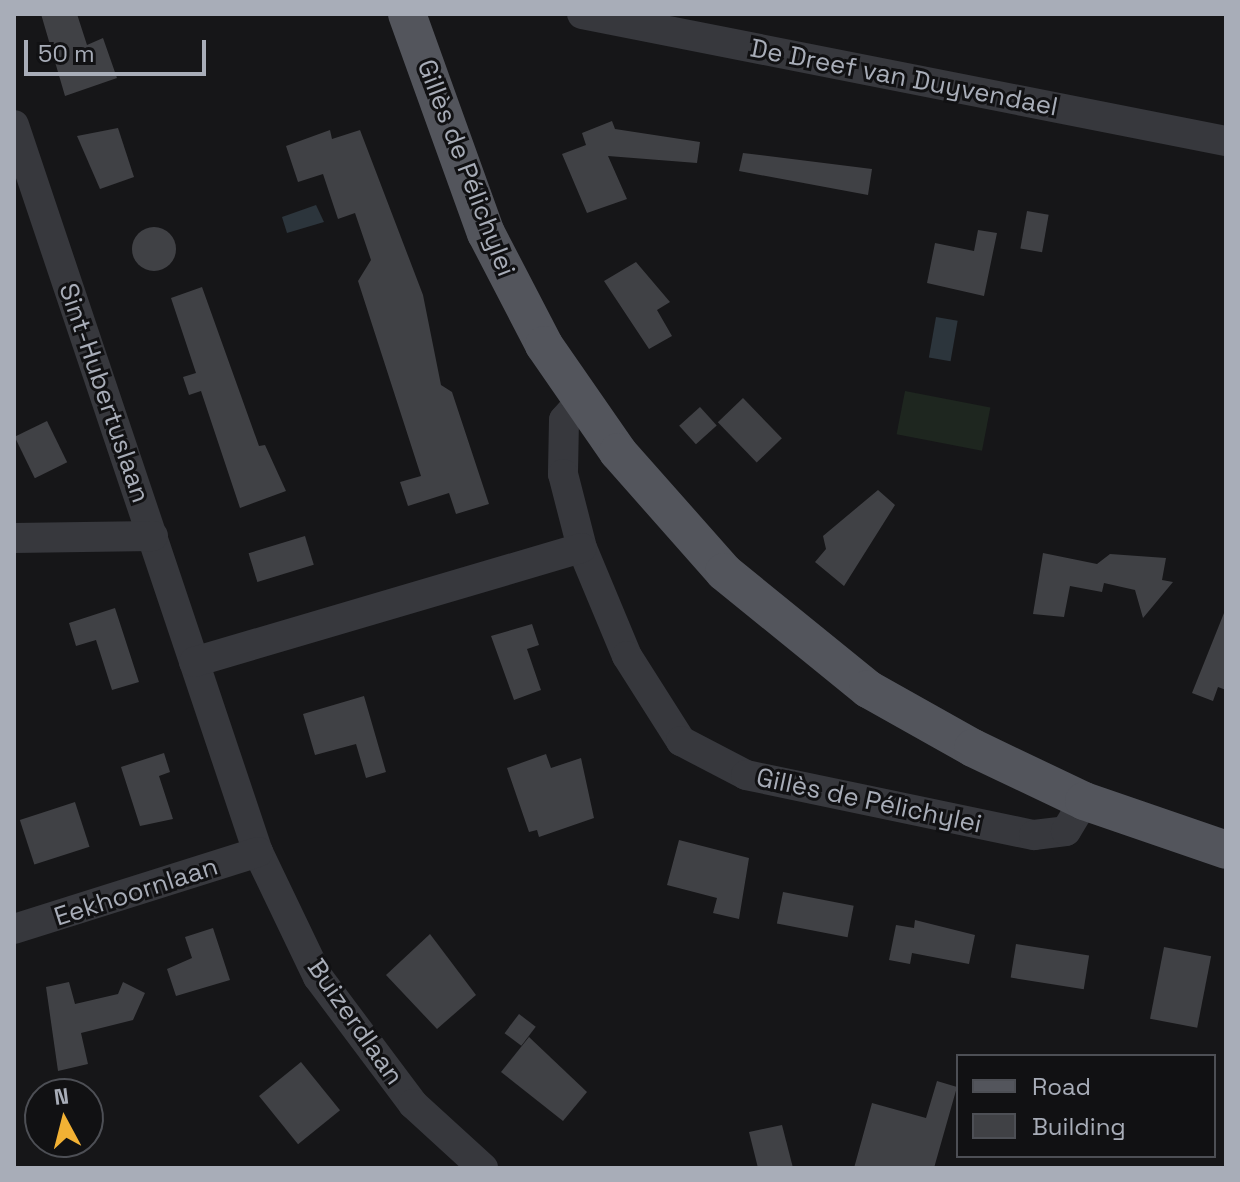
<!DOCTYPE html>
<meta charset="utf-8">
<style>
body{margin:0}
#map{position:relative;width:1240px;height:1182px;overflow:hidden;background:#161618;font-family:"Space Grotesk",sans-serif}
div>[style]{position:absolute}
.green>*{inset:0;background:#1e261f;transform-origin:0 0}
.water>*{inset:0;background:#2c353c;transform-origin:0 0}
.building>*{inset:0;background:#404145;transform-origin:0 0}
.round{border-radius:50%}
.minor>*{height:30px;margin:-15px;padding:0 15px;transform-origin:15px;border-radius:15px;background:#37383d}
.major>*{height:38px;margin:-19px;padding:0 19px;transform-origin:19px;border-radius:19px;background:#53555c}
span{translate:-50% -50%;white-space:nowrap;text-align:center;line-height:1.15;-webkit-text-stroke:6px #111113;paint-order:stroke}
.street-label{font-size:26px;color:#a8adb8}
.frame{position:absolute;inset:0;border:16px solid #a8adb8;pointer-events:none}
.legend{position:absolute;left:956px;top:1054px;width:260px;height:104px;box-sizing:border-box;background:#111113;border:2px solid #4d4f55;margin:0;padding:10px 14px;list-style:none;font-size:24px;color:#a8adb8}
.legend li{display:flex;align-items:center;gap:16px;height:40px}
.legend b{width:40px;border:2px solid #4d4f55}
.north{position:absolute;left:24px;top:1078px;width:80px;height:80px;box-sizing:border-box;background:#111113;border:2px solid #4d4f55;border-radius:50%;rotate:353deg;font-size:22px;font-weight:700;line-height:32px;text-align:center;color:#a8adb8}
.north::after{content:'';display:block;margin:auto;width:28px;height:36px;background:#f2b134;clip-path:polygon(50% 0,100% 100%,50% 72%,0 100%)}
.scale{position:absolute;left:24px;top:40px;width:182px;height:36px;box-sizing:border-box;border:4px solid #a8adb8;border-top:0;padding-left:10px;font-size:24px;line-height:28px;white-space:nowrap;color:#a8adb8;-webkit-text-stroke:6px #111113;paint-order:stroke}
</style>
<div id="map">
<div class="green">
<i style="left:905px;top:391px;width:87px;height:44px;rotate:11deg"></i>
</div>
<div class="water">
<i style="clip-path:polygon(316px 205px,324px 222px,287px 233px,282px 217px)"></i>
<i style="left:936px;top:317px;width:22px;height:41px;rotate:10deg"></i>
</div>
<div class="building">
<i style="clip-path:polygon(41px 14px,77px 14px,87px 45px,103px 38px,117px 78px,65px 96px)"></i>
<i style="clip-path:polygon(612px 121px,615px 129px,700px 142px,697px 163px,608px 156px,627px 199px,587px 213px,562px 154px,586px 145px,582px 133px)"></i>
<i style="clip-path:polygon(118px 128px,134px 177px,100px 189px,77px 136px)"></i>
<i style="clip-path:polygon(330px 130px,332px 139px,360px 130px,423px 295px,441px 385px,452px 392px,489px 504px,456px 514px,449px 493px,408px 506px,400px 482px,421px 476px,358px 281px,371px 260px,355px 213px,338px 219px,323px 174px,298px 182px,286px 146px)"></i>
<i style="clip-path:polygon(743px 153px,872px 169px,868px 195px,739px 171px)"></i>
<i style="left:1027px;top:211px;width:22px;height:38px;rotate:10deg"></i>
<i class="round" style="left:132px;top:227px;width:44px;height:44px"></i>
<i style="clip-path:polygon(978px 230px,997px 233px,984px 296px,927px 283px,935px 243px,974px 251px)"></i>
<i style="clip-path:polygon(636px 262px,670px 302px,657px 310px,672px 336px,649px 349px,604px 281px)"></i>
<i style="clip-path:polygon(202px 287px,259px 446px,265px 445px,286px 491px,240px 508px,201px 391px,189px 395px,183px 377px,196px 373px,171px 298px)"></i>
<i style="left:743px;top:398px;width:56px;height:35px;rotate:46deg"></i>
<i style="left:700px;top:407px;width:25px;height:28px;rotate:48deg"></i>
<i style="left:47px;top:421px;width:46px;height:36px;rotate:64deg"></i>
<i style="clip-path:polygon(878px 490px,895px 505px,844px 586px,815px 562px,826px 549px,823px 536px)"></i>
<i style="left:305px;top:536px;width:30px;height:59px;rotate:73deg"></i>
<i style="clip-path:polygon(1043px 553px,1097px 564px,1110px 554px,1166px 558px,1162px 580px,1173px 582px,1143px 618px,1135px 590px,1104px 583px,1102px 592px,1070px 586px,1064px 617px,1033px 614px)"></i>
<i style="clip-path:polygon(115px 608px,139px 682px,112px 690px,96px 640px,76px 646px,69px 623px)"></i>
<i style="clip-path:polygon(1226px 608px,1226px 690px,1218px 687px,1213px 701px,1192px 693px)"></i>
<i style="clip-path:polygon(532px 624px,539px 645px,527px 649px,541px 690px,514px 700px,491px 636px)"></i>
<i style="clip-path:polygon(364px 696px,386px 772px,366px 778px,356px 744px,315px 755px,303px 714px)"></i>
<i style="clip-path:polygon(164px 753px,170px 772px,159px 776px,173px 819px,140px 826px,121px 767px)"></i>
<i style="clip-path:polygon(546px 754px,551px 768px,581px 758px,594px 818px,539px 837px,537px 830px,529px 832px,507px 768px)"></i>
<i style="left:75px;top:802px;width:47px;height:58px;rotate:72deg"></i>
<i style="clip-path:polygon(679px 840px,749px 858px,739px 919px,713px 913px,717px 898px,667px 885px)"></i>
<i style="left:783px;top:892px;width:72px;height:32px;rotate:11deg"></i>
<i style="clip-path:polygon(915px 920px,975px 935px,969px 964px,912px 953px,910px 964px,889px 960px,896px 925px,914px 928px)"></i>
<i style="clip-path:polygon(213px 928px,230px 980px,176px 996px,167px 969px,192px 958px,185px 937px)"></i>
<i style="clip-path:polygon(430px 934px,476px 995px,437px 1029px,386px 975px)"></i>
<i style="left:1016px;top:944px;width:74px;height:34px;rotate:9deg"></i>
<i style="left:1164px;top:947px;width:48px;height:73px;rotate:11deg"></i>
<i style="clip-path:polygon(69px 982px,75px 1004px,118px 994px,123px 982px,145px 993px,133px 1020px,81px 1033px,88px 1064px,58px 1071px,46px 987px)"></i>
<i style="left:519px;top:1014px;width:21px;height:24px;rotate:37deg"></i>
<i style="clip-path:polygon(529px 1037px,587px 1092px,563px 1121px,501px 1072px)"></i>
<i style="left:301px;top:1062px;width:62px;height:54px;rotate:51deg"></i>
<i style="clip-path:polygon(937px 1081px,957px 1087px,934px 1168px,854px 1168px,872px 1103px,926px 1118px)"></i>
<i style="clip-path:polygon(782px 1125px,793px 1168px,758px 1168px,749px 1132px)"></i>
</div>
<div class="minor">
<i style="left:582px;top:14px;width:656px;rotate:11.16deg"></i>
<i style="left:14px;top:125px;width:767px;rotate:71.45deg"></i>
<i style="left:258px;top:852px;width:139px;rotate:64.4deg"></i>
<i style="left:318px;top:977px;width:159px;rotate:53.2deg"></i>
<i style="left:413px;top:1104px;width:95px;rotate:42.4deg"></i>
<i style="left:581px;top:401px;width:25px;rotate:132deg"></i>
<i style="left:564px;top:420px;width:54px;rotate:91.1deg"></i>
<i style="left:563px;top:474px;width:76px;rotate:75.6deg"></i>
<i style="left:582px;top:548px;width:117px;rotate:67.4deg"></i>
<i style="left:627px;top:656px;width:101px;rotate:57.6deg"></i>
<i style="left:681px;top:741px;width:73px;rotate:27.6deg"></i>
<i style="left:746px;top:775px;width:294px;rotate:11.8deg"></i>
<i style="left:1034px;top:835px;width:32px;rotate:-7deg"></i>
<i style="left:1066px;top:831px;width:35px;rotate:-59deg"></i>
<i style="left:14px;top:538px;width:139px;rotate:-0.8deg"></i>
<i style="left:194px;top:662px;width:404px;rotate:-16.4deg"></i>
<i style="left:14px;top:929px;width:256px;rotate:-17.5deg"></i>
</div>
<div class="major">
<i style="left:407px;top:14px;width:233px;rotate:70.2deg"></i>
<i style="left:486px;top:233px;width:126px;rotate:62.6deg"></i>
<i style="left:544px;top:345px;width:130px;rotate:55.3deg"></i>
<i style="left:618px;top:452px;width:160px;rotate:48.5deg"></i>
<i style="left:724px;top:572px;width:186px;rotate:39.1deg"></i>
<i style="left:868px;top:689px;width:120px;rotate:29.3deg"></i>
<i style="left:973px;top:748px;width:123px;rotate:25.5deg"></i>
<i style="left:1084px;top:801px;width:150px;rotate:19deg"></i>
</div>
<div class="street-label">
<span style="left:904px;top:78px;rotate:11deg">De Dreef van Duyvendael</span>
<span style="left:466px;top:168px;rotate:69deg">Gillès de Pélichylei</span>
<span style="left:104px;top:393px;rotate:71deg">Sint-Hubertuslaan</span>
<span style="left:869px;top:801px;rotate:12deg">Gillès de Pélichylei</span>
<span style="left:136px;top:892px;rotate:-18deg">Eekhoornlaan</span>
<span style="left:355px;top:1022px;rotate:55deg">Buizerdlaan</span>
</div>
<div class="frame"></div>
<ul class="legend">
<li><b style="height:10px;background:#53555c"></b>Road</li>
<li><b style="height:22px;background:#404145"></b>Building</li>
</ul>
<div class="north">N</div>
<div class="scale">50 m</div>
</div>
